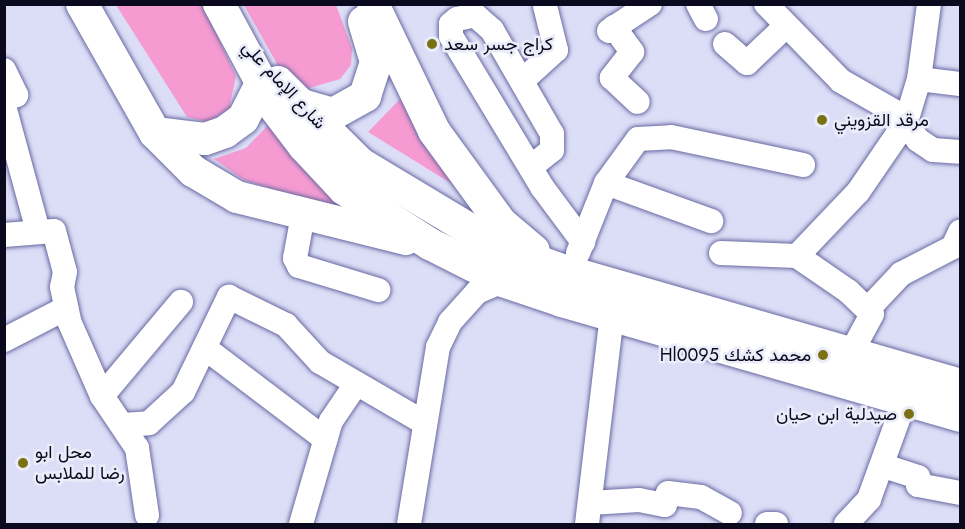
<!DOCTYPE html>
<meta charset="utf-8">
<style>
body{margin:0}
#map{position:relative;width:965px;height:529px;overflow:hidden;background:#dcdef7;font-family:Jost,Vazirmatn,sans-serif}
div>[style]{position:absolute}
.green>*{inset:0;background:#f59bd2}
.roads{filter:drop-shadow(0 0 2px #6969a2) drop-shadow(0 0 2px #6969a2)}
.minor>*{height:24px;margin:-12px;padding:0 12px;transform-origin:12px;border-radius:12px;background:#fff}
.major>*{height:32px;margin:-16px;padding:0 16px;transform-origin:16px;border-radius:16px;background:#fff}
.dots>*{width:16px;height:16px;translate:-50% -50%;box-sizing:border-box;border:3px solid #ebecf9;border-radius:50%}
span{translate:-50% -50%;white-space:nowrap;text-align:center;line-height:1.15;-webkit-text-stroke:5px #ebecf9;paint-order:stroke}
.poi-label{font-size:18px;color:#0a091e}
.left{translate:0 -50%;text-align:left}
.right{translate:-100% -50%;text-align:right}
.street-label{font-size:18px;color:#0a091e}
.frame{position:absolute;inset:0;border:6px solid #0a091e;pointer-events:none}
</style>
<div id="map">
<div class="green">
<i style="clip-path:polygon(116px 5px,203px 5px,236px 76px,229px 109px,208px 122px,187px 117px)"></i>
<i style="clip-path:polygon(244px 5px,336px 5px,352px 48px,351px 65px,340px 79px,306px 89px,281px 71px)"></i>
<i style="clip-path:polygon(404px 95px,465px 192px,368px 132px)"></i>
<i style="clip-path:polygon(271px 122px,367px 219px,244px 180px,214px 159px,246px 148px)"></i>
</div>
<div class="roads">
<div class="minor">
<i style="left:698px;top:4px;width:17px;rotate:62deg"></i>
<i style="left:766px;top:4px;width:107px;rotate:45.8deg"></i>
<i style="left:841px;top:81px;width:64px;rotate:29.7deg"></i>
<i style="left:897px;top:113px;width:34px;rotate:52deg"></i>
<i style="left:918px;top:140px;width:18px;rotate:34deg"></i>
<i style="left:933px;top:150px;width:27px;rotate:4deg"></i>
<i style="left:614px;top:27px;width:31px;rotate:54deg"></i>
<i style="left:632px;top:52px;width:33px;rotate:128deg"></i>
<i style="left:612px;top:78px;width:35px;rotate:43deg"></i>
<i style="left:609px;top:31px;width:49px;rotate:-33.4deg"></i>
<i style="left:725px;top:44px;width:29px;rotate:41deg"></i>
<i style="left:747px;top:63px;width:54px;rotate:-43.5deg"></i>
<i style="left:4px;top:70px;width:28px;rotate:64deg"></i>
<i style="left:16px;top:95px;width:13px;rotate:162deg"></i>
<i style="left:919px;top:79px;width:41px;rotate:7deg"></i>
<i style="left:522px;top:81px;width:46px;rotate:-42.4deg"></i>
<i style="left:556px;top:50px;width:45px;rotate:-104deg"></i>
<i style="left:4px;top:106px;width:130px;rotate:74.8deg"></i>
<i style="left:531px;top:167px;width:27px;rotate:-39deg"></i>
<i style="left:552px;top:150px;width:16px;rotate:-90deg"></i>
<i style="left:552px;top:134px;width:120px;rotate:-120deg"></i>
<i style="left:492px;top:30px;width:23px;rotate:-139deg"></i>
<i style="left:475px;top:15px;width:18px;rotate:167deg"></i>
<i style="left:457px;top:19px;width:8px;rotate:140deg"></i>
<i style="left:451px;top:24px;width:12px;rotate:90deg"></i>
<i style="left:451px;top:36px;width:176px;rotate:58.9deg"></i>
<i style="left:542px;top:187px;width:69px;rotate:53.3deg"></i>
<i style="left:606px;top:183px;width:112px;rotate:19.9deg"></i>
<i style="left:303px;top:215px;width:44px;rotate:100.5deg"></i>
<i style="left:295px;top:258px;width:9px;rotate:63deg"></i>
<i style="left:299px;top:266px;width:83px;rotate:16.9deg"></i>
<i style="left:4px;top:235px;width:50px;rotate:-4.6deg"></i>
<i style="left:54px;top:231px;width:42px;rotate:75deg"></i>
<i style="left:65px;top:272px;width:15px;rotate:101deg"></i>
<i style="left:62px;top:287px;width:35px;rotate:78deg"></i>
<i style="left:69px;top:321px;width:82px;rotate:66.3deg"></i>
<i style="left:102px;top:396px;width:63px;rotate:56.1deg"></i>
<i style="left:137px;top:448px;width:68px;rotate:81.5deg"></i>
<i style="left:578px;top:253px;width:75px;rotate:-68.2deg"></i>
<i style="left:606px;top:183px;width:54px;rotate:-54deg"></i>
<i style="left:638px;top:139px;width:33px;rotate:-3deg"></i>
<i style="left:671px;top:137px;width:135px;rotate:12deg"></i>
<i style="left:721px;top:253px;width:76px;rotate:2.3deg"></i>
<i style="left:797px;top:256px;width:62px;rotate:34.5deg"></i>
<i style="left:848px;top:291px;width:33px;rotate:44deg"></i>
<i style="left:872px;top:314px;width:44px;rotate:118.3deg"></i>
<i style="left:797px;top:256px;width:88px;rotate:-46.4deg"></i>
<i style="left:858px;top:192px;width:85px;rotate:-55.6deg"></i>
<i style="left:906px;top:122px;width:45px;rotate:-73.2deg"></i>
<i style="left:919px;top:79px;width:76px;rotate:-82.4deg"></i>
<i style="left:869px;top:308px;width:47px;rotate:-46.7deg"></i>
<i style="left:901px;top:274px;width:59px;rotate:-27.4deg"></i>
<i style="left:953px;top:247px;width:17px;rotate:-65deg"></i>
<i style="left:4px;top:340px;width:70px;rotate:-27.3deg"></i>
<i style="left:205px;top:348px;width:151px;rotate:37.2deg"></i>
<i style="left:102px;top:396px;width:123px;rotate:-50deg"></i>
<i style="left:123px;top:425px;width:26px;rotate:-4deg"></i>
<i style="left:149px;top:423px;width:46px;rotate:-42.4deg"></i>
<i style="left:183px;top:392px;width:106px;rotate:-64.2deg"></i>
<i style="left:229px;top:297px;width:64px;rotate:26.2deg"></i>
<i style="left:286px;top:325px;width:50px;rotate:47.4deg"></i>
<i style="left:320px;top:362px;width:119px;rotate:30.2deg"></i>
<i style="left:884px;top:466px;width:36px;rotate:18deg"></i>
<i style="left:918px;top:477px;width:8px;rotate:90deg"></i>
<i style="left:918px;top:485px;width:43px;rotate:10.8deg"></i>
<i style="left:590px;top:503px;width:49px;rotate:-3.5deg"></i>
<i style="left:639px;top:500px;width:26px;rotate:11deg"></i>
<i style="left:665px;top:505px;width:12px;rotate:-76deg"></i>
<i style="left:668px;top:493px;width:33px;rotate:7deg"></i>
<i style="left:701px;top:497px;width:33px;rotate:29deg"></i>
<i style="left:301px;top:524px;width:107px;rotate:-73.8deg"></i>
<i style="left:331px;top:421px;width:45px;rotate:-56deg"></i>
<i style="left:409px;top:524px;width:179px;rotate:-80.7deg"></i>
<i style="left:438px;top:347px;width:28px;rotate:-64deg"></i>
<i style="left:450px;top:322px;width:40px;rotate:-48deg"></i>
<i style="left:477px;top:292px;width:28px;rotate:-23deg"></i>
<i style="left:587px;top:524px;width:210px;rotate:-83.2deg"></i>
<i style="left:767px;top:524px;width:9px"></i>
<i style="left:846px;top:524px;width:34px;rotate:-47deg"></i>
<i style="left:869px;top:499px;width:105px;rotate:-70deg"></i>
</div>
<div class="major">
<i style="left:82px;top:4px;width:148px;rotate:60.5deg"></i>
<i style="left:155px;top:133px;width:54px;rotate:45deg"></i>
<i style="left:193px;top:171px;width:51px;rotate:30.6deg"></i>
<i style="left:237px;top:197px;width:174px;rotate:14deg"></i>
<i style="left:219px;top:4px;width:118px;rotate:61.7deg"></i>
<i style="left:275px;top:108px;width:48px;rotate:52.7deg"></i>
<i style="left:304px;top:146px;width:59px;rotate:47.1deg"></i>
<i style="left:344px;top:189px;width:102px;rotate:32.6deg"></i>
<i style="left:430px;top:244px;width:82px;rotate:26.9deg"></i>
<i style="left:503px;top:281px;width:62px;rotate:18.7deg"></i>
<i style="left:562px;top:301px;width:414px;rotate:16.1deg"></i>
<i style="left:373px;top:4px;width:141px;rotate:64.3deg"></i>
<i style="left:434px;top:131px;width:114px;rotate:53.9deg"></i>
<i style="left:501px;top:223px;width:43px;rotate:40.3deg"></i>
<i style="left:278px;top:82px;width:117px;rotate:44.7deg"></i>
<i style="left:361px;top:164px;width:161px;rotate:31deg"></i>
<i style="left:499px;top:247px;width:64px;rotate:20.1deg"></i>
<i style="left:559px;top:269px;width:417px;rotate:16.1deg"></i>
<i style="left:298px;top:104px;width:36px;rotate:16deg"></i>
<i style="left:333px;top:114px;width:37px;rotate:-29deg"></i>
<i style="left:365px;top:96px;width:36px;rotate:-72deg"></i>
<i style="left:376px;top:62px;width:42px;rotate:-106.7deg"></i>
<i style="left:155px;top:133px;width:50px;rotate:6.8deg"></i>
<i style="left:205px;top:139px;width:21px;rotate:-19deg"></i>
<i style="left:225px;top:132px;width:22px;rotate:-36deg"></i>
<i style="left:243px;top:119px;width:42px;rotate:-62.8deg"></i>
</div>
</div>
<div class="dots">
<i style="left:432px;top:44px;background:#7b7112"></i>
<i style="left:822px;top:120px;background:#7b7112"></i>
<i style="left:823px;top:355px;background:#7b7112"></i>
<i style="left:909px;top:414px;background:#7b7112"></i>
<i style="left:23px;top:463px;background:#7b7112"></i>
</div>
<div class="poi-label">
<span class="left" style="left:444px;top:44px">كراج جسر سعد</span>
<span class="left" style="left:834px;top:120px">مرقد القزويني</span>
<span class="right" style="left:811px;top:355px">Hl0095 محمد كشك</span>
<span class="right" style="left:897px;top:414px">صيدلية ابن حيان</span>
<span class="left" style="left:35px;top:463px">محل ابو<br>رضا للملابس</span>
</div>
<div class="street-label">
<span style="left:284px;top:85px;rotate:47deg">شارع الإمام علي</span>
</div>
<div class="frame"></div>
</div>
